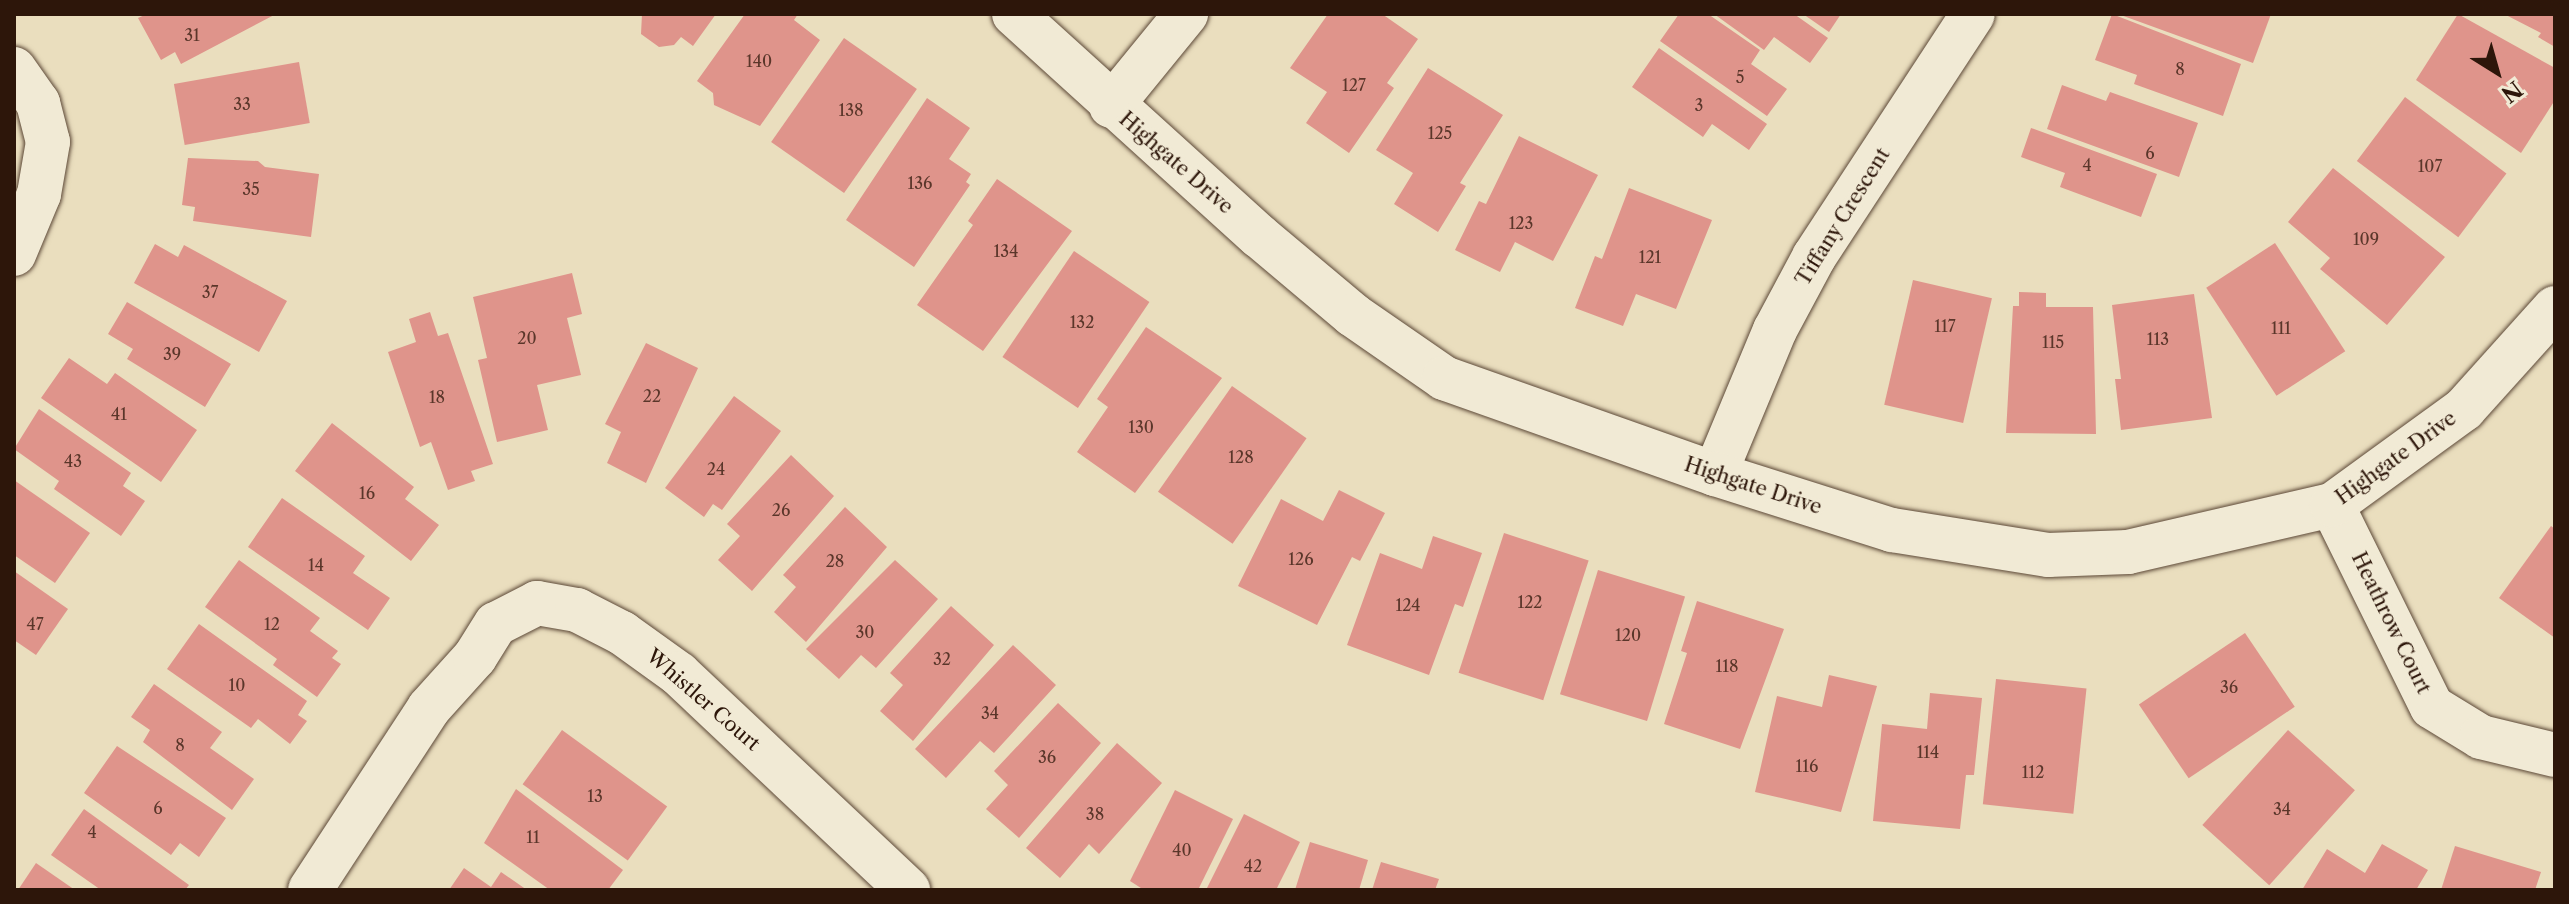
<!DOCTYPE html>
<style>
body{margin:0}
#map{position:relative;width:2569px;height:904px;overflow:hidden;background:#eadebe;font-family:"Libre Caslon Text",serif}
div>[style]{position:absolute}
.building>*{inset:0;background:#df948b;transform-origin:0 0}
.roads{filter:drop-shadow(0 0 2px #5c4837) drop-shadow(0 0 2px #5c4837)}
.minor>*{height:44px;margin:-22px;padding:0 22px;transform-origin:22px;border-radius:22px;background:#f1ead5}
.tertiary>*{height:44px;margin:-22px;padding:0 22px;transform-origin:22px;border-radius:22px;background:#f1ead5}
span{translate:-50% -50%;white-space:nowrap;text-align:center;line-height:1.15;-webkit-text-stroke:7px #f1ead5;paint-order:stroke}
.number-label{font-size:16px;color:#5a362a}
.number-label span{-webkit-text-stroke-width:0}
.street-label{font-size:20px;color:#2d160a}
.frame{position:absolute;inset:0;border:16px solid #2d160a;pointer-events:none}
.north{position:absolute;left:2457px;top:32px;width:80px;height:80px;-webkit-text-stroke:6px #f1ead5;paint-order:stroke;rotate:143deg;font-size:22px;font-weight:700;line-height:32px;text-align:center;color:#2d160a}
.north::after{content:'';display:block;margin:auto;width:28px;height:36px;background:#2d160a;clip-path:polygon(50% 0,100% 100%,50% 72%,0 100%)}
</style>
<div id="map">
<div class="building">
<i style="clip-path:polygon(147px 14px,276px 14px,181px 64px,175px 52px,161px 60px,138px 18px)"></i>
<i style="clip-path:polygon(642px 14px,716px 14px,693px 46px,681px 37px,674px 45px,659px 47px,641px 34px)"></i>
<i style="clip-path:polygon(745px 14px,798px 14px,794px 20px,820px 40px,760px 126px,714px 105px,713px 93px,697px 81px)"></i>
<i style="clip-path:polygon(1328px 14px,1382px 14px,1418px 39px,1387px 83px,1394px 88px,1349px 153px,1306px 123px,1327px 92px,1290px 68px)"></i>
<i style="clip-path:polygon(1679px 14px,1708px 14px,1760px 50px,1751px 64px,1787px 89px,1767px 116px,1660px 41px)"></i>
<i style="clip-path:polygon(1714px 14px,1794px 14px,1828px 38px,1810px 63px,1774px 37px,1764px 50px)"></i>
<i style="clip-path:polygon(1803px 14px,1841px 14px,1829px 32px)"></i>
<i style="clip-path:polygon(2112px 14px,2241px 64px,2223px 116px,2134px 84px,2137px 75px,2095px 60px)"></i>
<i style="clip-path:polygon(2118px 14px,2271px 14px,2253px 63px)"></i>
<i style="clip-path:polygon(2458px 14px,2555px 68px,2555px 100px,2521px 153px,2416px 80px)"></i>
<i style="clip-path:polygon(2504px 14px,2555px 14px,2555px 47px,2538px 37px,2541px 33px)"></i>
<i style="left:844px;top:38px;width:89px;height:127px;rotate:35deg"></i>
<i style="clip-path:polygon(1659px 48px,1767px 124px,1749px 150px,1712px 124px,1703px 137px,1632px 87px)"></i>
<i style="left:299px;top:62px;width:62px;height:127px;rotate:80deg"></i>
<i style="clip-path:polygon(1428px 68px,1503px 115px,1460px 183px,1466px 186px,1438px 232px,1394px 204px,1413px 173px,1376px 150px)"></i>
<i style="clip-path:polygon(2062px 85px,2106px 101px,2110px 92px,2198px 123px,2179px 177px,2047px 129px)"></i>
<i style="left:2405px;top:97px;width:127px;height:80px;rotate:37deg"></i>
<i style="clip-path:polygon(927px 98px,970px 128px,949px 159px,971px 174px,966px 182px,970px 185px,914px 267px,846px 220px)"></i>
<i style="clip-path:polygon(2031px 128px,2157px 174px,2141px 217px,2060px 187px,2065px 173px,2021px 157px)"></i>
<i style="clip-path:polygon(1519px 136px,1598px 175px,1553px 261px,1515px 242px,1500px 272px,1455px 250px,1479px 201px,1486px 204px)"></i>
<i style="clip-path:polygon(188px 158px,258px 161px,265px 167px,319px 174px,311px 237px,193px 221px,195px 207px,182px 205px)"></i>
<i style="clip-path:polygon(2333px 168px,2445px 257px,2387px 325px,2320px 269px,2330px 258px,2288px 222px)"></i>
<i style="clip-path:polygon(997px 179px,1072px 231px,983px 351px,917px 305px,973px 225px,968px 221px)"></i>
<i style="clip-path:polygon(1629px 188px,1712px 220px,1676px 309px,1636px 294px,1623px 326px,1575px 308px,1595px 256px,1602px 259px)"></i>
<i style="left:2275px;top:243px;width:129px;height:82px;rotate:57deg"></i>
<i style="clip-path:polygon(155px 244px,178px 257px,184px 245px,287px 301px,259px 352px,134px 283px)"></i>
<i style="left:1074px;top:251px;width:91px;height:128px;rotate:34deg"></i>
<i style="clip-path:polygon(572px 273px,582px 314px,567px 318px,581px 375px,537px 385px,548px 430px,497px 442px,478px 360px,487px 358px,473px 297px)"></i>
<i style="left:1913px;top:280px;width:81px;height:128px;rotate:13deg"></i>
<i style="clip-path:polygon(2019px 292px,2046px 293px,2046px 307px,2093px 307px,2096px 434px,2006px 433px,2013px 306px,2019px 306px)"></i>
<i style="clip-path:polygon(2194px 294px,2212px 418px,2121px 430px,2115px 379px,2121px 379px,2112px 305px)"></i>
<i style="clip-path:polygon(127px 302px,231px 364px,205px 407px,127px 359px,133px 349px,108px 334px)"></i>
<i style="clip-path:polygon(430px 312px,438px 336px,448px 333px,493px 464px,471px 471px,475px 481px,448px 490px,431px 442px,420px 447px,388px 352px,416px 342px,409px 319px)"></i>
<i style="clip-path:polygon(1146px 327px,1222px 378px,1135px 493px,1077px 452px,1108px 407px,1097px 399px)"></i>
<i style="clip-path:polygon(646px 343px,698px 368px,646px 483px,607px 463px,621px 432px,605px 424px)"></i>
<i style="clip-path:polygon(69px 358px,107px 384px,115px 373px,197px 430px,161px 482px,41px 398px)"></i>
<i style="left:1232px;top:386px;width:91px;height:129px;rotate:35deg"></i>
<i style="clip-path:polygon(734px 396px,781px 431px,722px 510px,713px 504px,704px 517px,665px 488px)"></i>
<i style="clip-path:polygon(39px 409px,131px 473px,123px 486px,145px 501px,121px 536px,54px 489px,59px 481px,14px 449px)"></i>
<i style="clip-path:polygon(332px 423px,414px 487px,405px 499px,439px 525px,411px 561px,295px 471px)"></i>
<i style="clip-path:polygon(791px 455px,834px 496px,752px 591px,718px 560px,740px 536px,727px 524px)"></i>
<i style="clip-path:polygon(14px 480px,90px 533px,55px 583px,14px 555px)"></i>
<i style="clip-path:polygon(1339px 490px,1385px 513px,1360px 561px,1352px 557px,1317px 625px,1238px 586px,1281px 499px,1323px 521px)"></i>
<i style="clip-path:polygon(282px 498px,365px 556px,353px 573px,390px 598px,368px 630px,248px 547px)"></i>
<i style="clip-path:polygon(845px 507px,887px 547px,806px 642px,774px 612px,796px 587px,783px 575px)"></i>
<i style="clip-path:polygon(2551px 526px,2555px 529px,2555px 638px,2499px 598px)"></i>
<i style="left:1504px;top:533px;width:89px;height:147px;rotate:18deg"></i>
<i style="clip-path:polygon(1433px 536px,1482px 553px,1463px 607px,1455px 604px,1429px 675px,1347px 645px,1380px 553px,1422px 569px)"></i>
<i style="clip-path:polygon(239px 560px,320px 618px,310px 631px,338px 651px,332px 658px,341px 664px,317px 697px,273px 665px,277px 659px,205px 607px)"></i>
<i style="clip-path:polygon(895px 560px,938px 599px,876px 668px,861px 655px,839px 679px,806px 649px)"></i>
<i style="left:1598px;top:570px;width:91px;height:130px;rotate:17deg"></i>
<i style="clip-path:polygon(14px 571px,68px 609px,36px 655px,14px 640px)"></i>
<i style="clip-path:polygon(1697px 601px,1784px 629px,1740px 749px,1664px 724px,1687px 653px,1681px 651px)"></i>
<i style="clip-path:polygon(951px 606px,994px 645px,913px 741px,880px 711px,903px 685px,890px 673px)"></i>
<i style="clip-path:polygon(199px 624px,307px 701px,298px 715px,307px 721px,290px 744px,258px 719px,251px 728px,167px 669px)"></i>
<i style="left:2245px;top:633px;width:89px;height:128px;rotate:56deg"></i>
<i style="clip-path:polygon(1013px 645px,1056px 685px,994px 753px,980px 741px,946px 778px,915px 749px)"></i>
<i style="clip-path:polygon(1829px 675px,1877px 686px,1841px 812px,1755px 792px,1777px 696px,1822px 707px)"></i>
<i style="left:1996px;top:679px;width:91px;height:126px;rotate:6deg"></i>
<i style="clip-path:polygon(154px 684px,222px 732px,210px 748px,254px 779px,232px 810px,143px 742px,150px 730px,131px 717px)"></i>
<i style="clip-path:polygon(1930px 693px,1982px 698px,1974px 775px,1966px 775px,1960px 829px,1873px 821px,1882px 724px,1927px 729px)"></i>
<i style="clip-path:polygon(1058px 703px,1101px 743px,1019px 838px,986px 809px,1008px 785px,994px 771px)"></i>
<i style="left:562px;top:730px;width:130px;height:67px;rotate:36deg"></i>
<i style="left:2288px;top:730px;width:90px;height:128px;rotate:42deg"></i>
<i style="clip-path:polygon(1117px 743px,1162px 783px,1099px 854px,1089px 844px,1060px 878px,1026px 848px)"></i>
<i style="clip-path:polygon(117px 746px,226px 818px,199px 857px,180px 843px,171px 855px,84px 793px)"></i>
<i style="clip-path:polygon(516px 789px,623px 870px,608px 890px,550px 890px,484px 843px)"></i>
<i style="clip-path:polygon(1175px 790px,1233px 819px,1198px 890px,1144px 890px,1130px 881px)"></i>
<i style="clip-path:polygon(84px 809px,189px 885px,185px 890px,101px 890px,51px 855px)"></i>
<i style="clip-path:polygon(1244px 814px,1300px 842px,1276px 890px,1206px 890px)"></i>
<i style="clip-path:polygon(1310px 842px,1368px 860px,1359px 890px,1295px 890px)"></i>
<i style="clip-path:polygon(2382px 844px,2428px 870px,2416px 890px,2302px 890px,2327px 849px,2365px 873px)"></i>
<i style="clip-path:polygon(2455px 846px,2541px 872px,2535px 890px,2441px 890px)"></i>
<i style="clip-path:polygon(1381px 862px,1439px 879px,1435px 890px,1372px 890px)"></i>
<i style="clip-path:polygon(36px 863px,75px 890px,18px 890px)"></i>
<i style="clip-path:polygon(464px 868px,491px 887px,501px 872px,527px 890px,449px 890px)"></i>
</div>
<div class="roads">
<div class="minor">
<i style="left:14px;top:69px;width:42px;rotate:54.8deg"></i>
<i style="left:38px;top:103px;width:40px;rotate:75.6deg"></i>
<i style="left:48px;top:142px;width:53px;rotate:99.8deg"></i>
<i style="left:39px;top:194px;width:65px;rotate:112.6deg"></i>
<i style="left:1111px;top:106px;width:119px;rotate:-50.8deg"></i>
<i style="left:1715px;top:474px;width:156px;rotate:-67.4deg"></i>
<i style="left:1775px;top:330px;width:83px;rotate:-61.9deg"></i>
<i style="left:1814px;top:257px;width:290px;rotate:-56.8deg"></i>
<i style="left:2332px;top:505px;width:225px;rotate:63.7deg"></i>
<i style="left:2432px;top:707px;width:57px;rotate:31.5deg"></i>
<i style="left:2481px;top:737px;width:76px;rotate:13.7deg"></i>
<i style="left:310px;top:890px;width:217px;rotate:-56.8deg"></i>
<i style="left:429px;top:708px;width:69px;rotate:-48deg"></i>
<i style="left:475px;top:657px;width:39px;rotate:-58deg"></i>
<i style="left:496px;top:624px;width:46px;rotate:-27.1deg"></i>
<i style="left:537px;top:603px;width:41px;rotate:9.9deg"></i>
<i style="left:577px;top:610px;width:51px;rotate:27.1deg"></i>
<i style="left:622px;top:633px;width:70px;rotate:35.7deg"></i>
<i style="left:679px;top:674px;width:315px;rotate:43.3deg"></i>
</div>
<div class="tertiary">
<i style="left:1014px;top:14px;width:331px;rotate:42.2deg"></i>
<i style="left:1259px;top:236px;width:123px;rotate:40deg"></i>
<i style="left:1353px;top:315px;width:111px;rotate:34.7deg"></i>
<i style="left:1444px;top:378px;width:288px;rotate:19.5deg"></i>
<i style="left:1715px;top:474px;width:186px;rotate:17.6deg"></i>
<i style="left:1892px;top:530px;width:158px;rotate:9.1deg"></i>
<i style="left:2048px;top:555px;width:80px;rotate:-2.1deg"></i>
<i style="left:2128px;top:552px;width:209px;rotate:-13deg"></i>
<i style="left:2332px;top:505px;width:163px;rotate:-36deg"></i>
<i style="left:2464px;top:409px;width:136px;rotate:-48deg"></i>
</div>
</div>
<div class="number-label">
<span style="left:192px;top:35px">31</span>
<span style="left:759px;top:61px">140</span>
<span style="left:2180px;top:69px">8</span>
<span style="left:1740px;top:77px">5</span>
<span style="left:1354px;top:85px">127</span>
<span style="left:242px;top:104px">33</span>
<span style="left:1699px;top:105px">3</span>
<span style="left:851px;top:110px">138</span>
<span style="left:1440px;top:133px">125</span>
<span style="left:2150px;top:153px">6</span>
<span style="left:2087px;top:165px">4</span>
<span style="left:2430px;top:166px">107</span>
<span style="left:920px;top:183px">136</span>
<span style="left:251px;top:189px">35</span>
<span style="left:1521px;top:223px">123</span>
<span style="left:2366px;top:239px">109</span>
<span style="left:1006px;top:251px">134</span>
<span style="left:1650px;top:257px">121</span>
<span style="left:210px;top:292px">37</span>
<span style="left:1082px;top:322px">132</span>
<span style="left:1945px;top:326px">117</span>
<span style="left:2281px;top:328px">111</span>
<span style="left:527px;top:338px">20</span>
<span style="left:2158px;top:339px">113</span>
<span style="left:2053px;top:342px">115</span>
<span style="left:172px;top:354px">39</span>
<span style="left:652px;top:396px">22</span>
<span style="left:437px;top:397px">18</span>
<span style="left:119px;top:414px">41</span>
<span style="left:1141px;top:427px">130</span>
<span style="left:1241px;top:457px">128</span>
<span style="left:73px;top:461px">43</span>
<span style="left:716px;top:469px">24</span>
<span style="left:367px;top:493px">16</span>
<span style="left:781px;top:510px">26</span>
<span style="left:1301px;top:559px">126</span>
<span style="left:835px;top:561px">28</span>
<span style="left:316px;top:565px">14</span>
<span style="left:1530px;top:602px">122</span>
<span style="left:1408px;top:605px">124</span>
<span style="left:35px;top:624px">47</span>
<span style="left:272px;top:624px">12</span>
<span style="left:865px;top:632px">30</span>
<span style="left:1628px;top:635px">120</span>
<span style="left:942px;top:659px">32</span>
<span style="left:1727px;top:666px">118</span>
<span style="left:237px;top:685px">10</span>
<span style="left:2229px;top:687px">36</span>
<span style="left:990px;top:713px">34</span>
<span style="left:180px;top:745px">8</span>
<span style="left:1928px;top:752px">114</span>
<span style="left:1047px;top:757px">36</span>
<span style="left:1807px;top:766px">116</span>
<span style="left:2033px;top:772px">112</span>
<span style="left:595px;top:796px">13</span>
<span style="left:158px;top:808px">6</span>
<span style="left:2282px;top:809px">34</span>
<span style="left:1095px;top:814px">38</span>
<span style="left:92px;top:832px">4</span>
<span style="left:533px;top:837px">11</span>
<span style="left:1182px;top:850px">40</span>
<span style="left:1253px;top:866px">42</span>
</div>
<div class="street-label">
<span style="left:1176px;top:163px;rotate:41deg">Highgate Drive</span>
<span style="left:1843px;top:217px;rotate:-58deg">Tiffany Crescent</span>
<span style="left:2396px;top:458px;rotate:-36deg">Highgate Drive</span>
<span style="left:1753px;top:486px;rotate:18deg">Highgate Drive</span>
<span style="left:2391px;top:623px;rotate:64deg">Heathrow Court</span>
<span style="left:703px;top:700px;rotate:41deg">Whistler Court</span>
</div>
<div class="frame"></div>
<div class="north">N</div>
</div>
